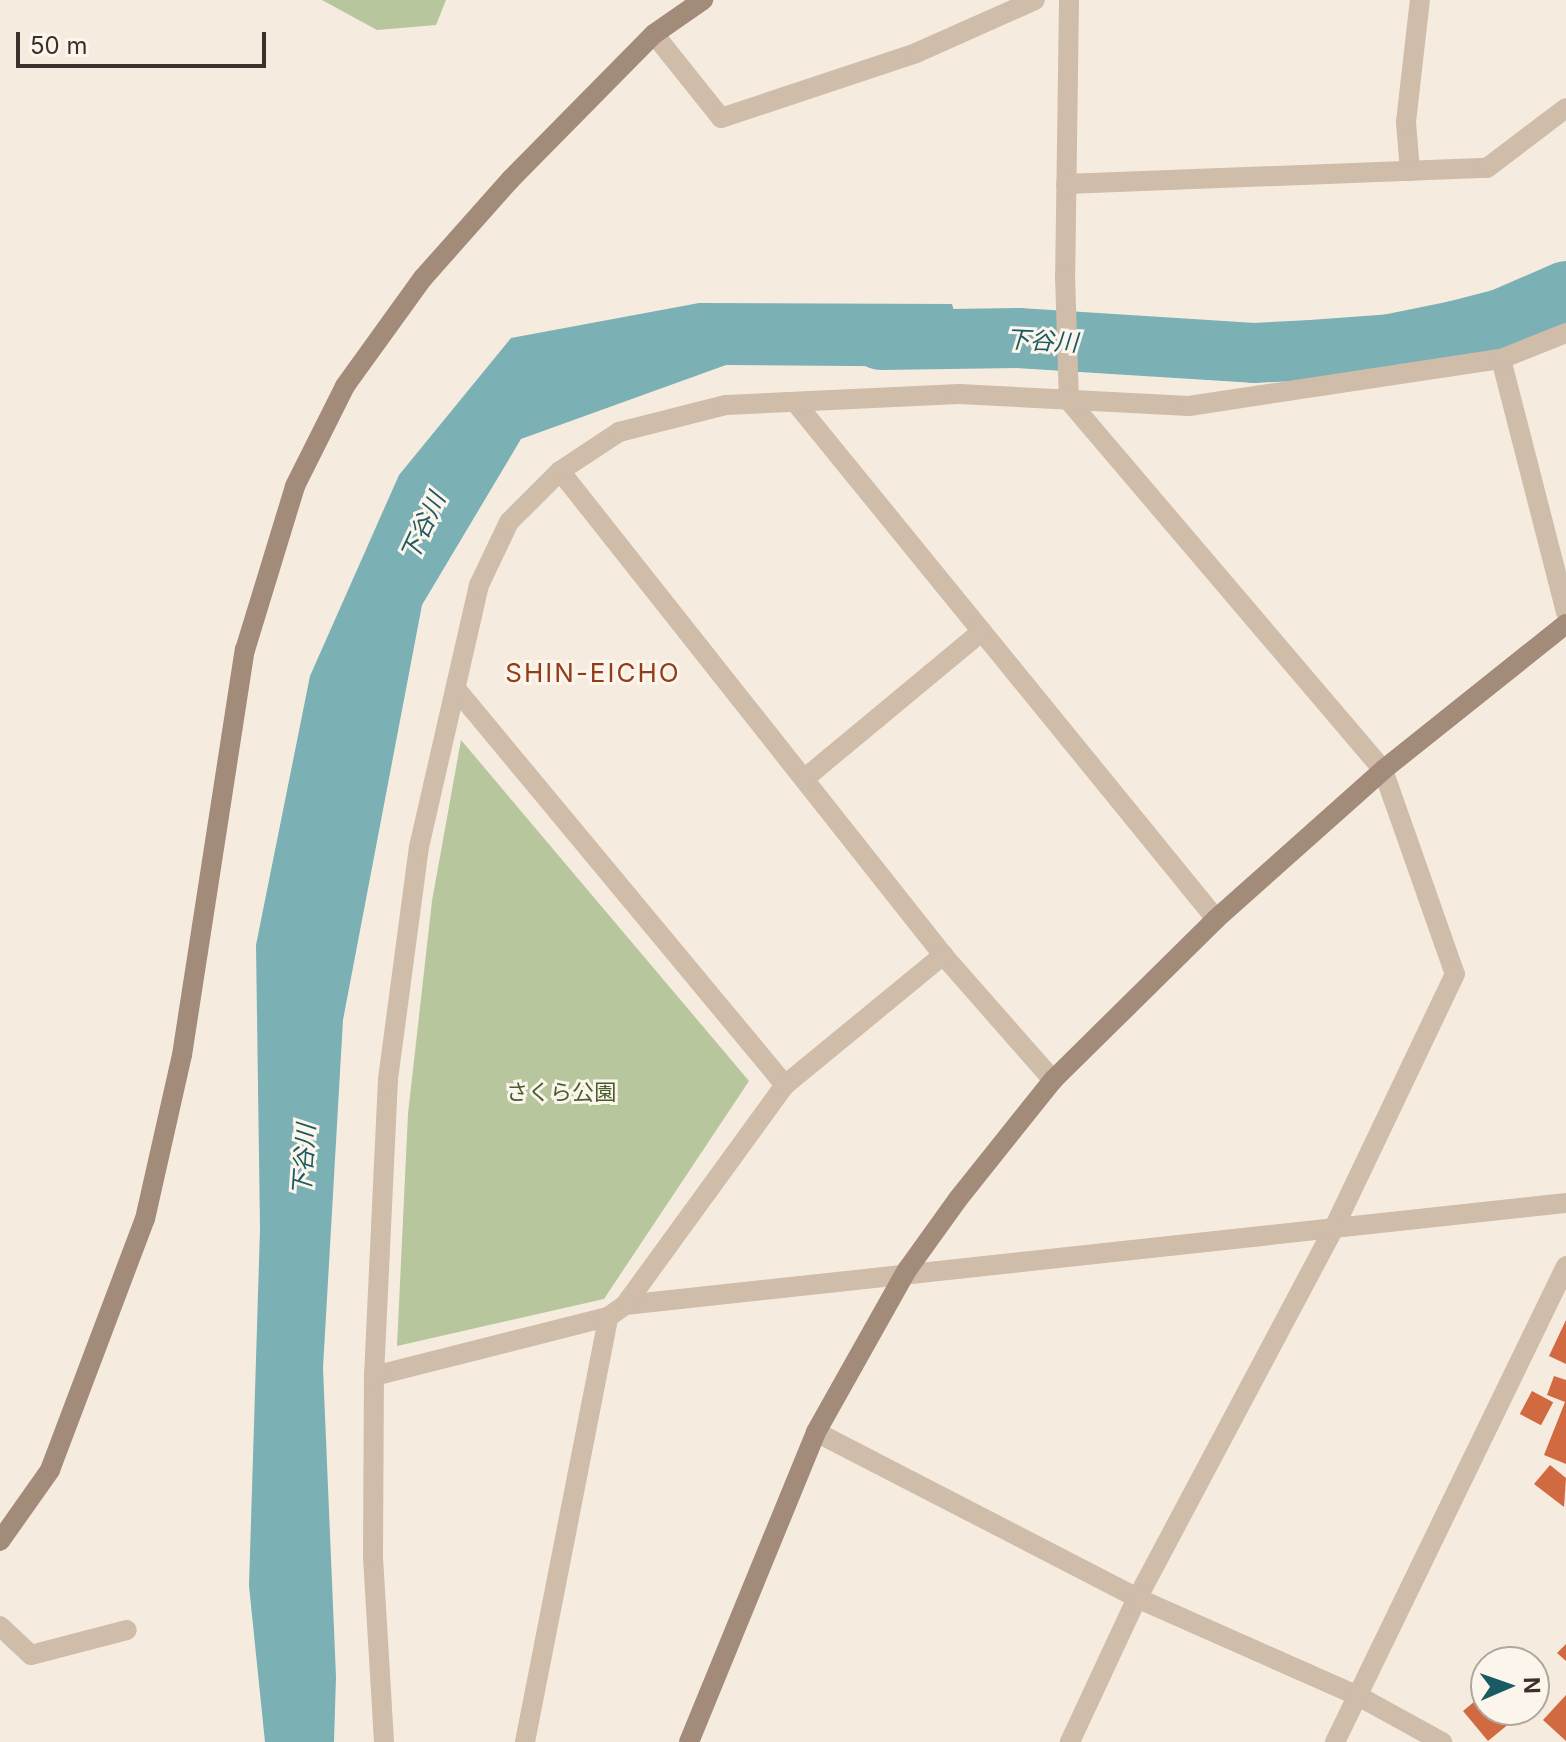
<!DOCTYPE html>
<meta charset="utf-8">
<style>
body{margin:0}
#map{position:relative;width:1566px;height:1742px;overflow:hidden;background:#f5ecdf;font-family:Inter,"Noto Sans JP",sans-serif}
div>[style]{position:absolute}
.green>*{inset:0;background:#b7c69d}
.water>*{inset:0;background:#7bb0b5}
.river>*{height:60px;margin:-30px;padding:0 30px;transform-origin:30px;border-radius:30px;background:#7bb0b5}
.building>*{inset:0;background:#d16a41;transform-origin:0 0}
.street>*{height:20px;margin:-10px;padding:0 10px;transform-origin:10px;border-radius:10px;background:#cfbca9}
.secondary>*{height:20px;margin:-10px;padding:0 10px;transform-origin:10px;border-radius:10px;background:#a38b7a}
span{translate:-50% -50%;white-space:nowrap;text-align:center;line-height:1.15;-webkit-text-stroke:6px #fcf5ec;paint-order:stroke}
.park-label{font-size:22px;color:#485d2b}
.water-label{font-size:24px;color:#1a5a62;font-style:italic}
.quarter-label{font-size:26px;color:#933c1a;letter-spacing:2px}
.north{position:absolute;left:1470px;top:1646px;width:80px;height:80px;box-sizing:border-box;background:#fcf5ec;border:2px solid #afa69e;border-radius:50%;rotate:88deg;font-size:22px;font-weight:700;line-height:32px;text-align:center;color:#3c302a}
.north::after{content:'';display:block;margin:auto;width:28px;height:36px;background:#1a5a62;clip-path:polygon(50% 0,100% 100%,50% 72%,0 100%)}
.scale{position:absolute;left:16px;top:32px;width:250px;height:36px;box-sizing:border-box;border:4px solid #3c302a;border-top:0;padding-left:10px;font-size:24px;line-height:28px;white-space:nowrap;color:#3c302a;-webkit-text-stroke:6px #fcf5ec;paint-order:stroke}
</style>
<div id="map">
<div class="green">
<i style="clip-path:polygon(322px 0,446px 0,436px 25px,377px 30px)"></i>
<i style="clip-path:polygon(461px 740px,749px 1081px,604px 1299px,397px 1346px,408px 1114px,432px 901px)"></i>
</div>
<div class="water">
<i style="clip-path:polygon(699px 303px,952px 304px,971px 367px,726px 365px,521px 439px,422px 605px,343px 1020px,323px 1368px,336px 1677px,334px 1742px,265px 1742px,249px 1586px,260px 1229px,256px 945px,310px 676px,399px 475px,511px 338px)"></i>
</div>
<div class="river">
<i style="left:880px;top:340px;width:138px;rotate:-0.8deg"></i>
<i style="left:1018px;top:338px;width:236px;rotate:3.6deg"></i>
<i style="left:1254px;top:353px;width:58px;rotate:-3deg"></i>
<i style="left:1312px;top:350px;width:79px;rotate:-4.3deg"></i>
<i style="left:1391px;top:344px;width:64px;rotate:-11.7deg"></i>
<i style="left:1454px;top:331px;width:49px;rotate:-14.3deg"></i>
<i style="left:1501px;top:319px;width:71px;rotate:-23.3deg"></i>
</div>
<div class="building">
<i style="clip-path:polygon(1566px 1320px,1566px 1364px,1549px 1356px)"></i>
<i style="clip-path:polygon(1554px 1376px,1566px 1380px,1566px 1464px,1544px 1455px,1565px 1402px,1547px 1395px)"></i>
<i style="left:1532px;top:1391px;width:24px;height:26px;rotate:28deg"></i>
<i style="clip-path:polygon(1550px 1465px,1566px 1478px,1564px 1507px,1534px 1484px)"></i>
<i style="clip-path:polygon(1566px 1644px,1566px 1661px,1557px 1653px)"></i>
<i style="clip-path:polygon(1513px 1649px,1524px 1662px,1496px 1662px)"></i>
<i style="clip-path:polygon(1486px 1692px,1486px 1710px,1510px 1710px,1516px 1718px,1488px 1741px,1463px 1711px)"></i>
<i style="clip-path:polygon(1566px 1695px,1566px 1741px,1543px 1720px)"></i>
</div>
<div class="street">
<i style="left:1069px;top:0;width:275px;rotate:90.8deg"></i>
<i style="left:1065px;top:275px;width:126px;rotate:88.2deg"></i>
<i style="left:1069px;top:401px;width:485px;rotate:49.6deg"></i>
<i style="left:1383px;top:770px;width:216px;rotate:70.6deg"></i>
<i style="left:1455px;top:974px;width:284px;rotate:115.5deg"></i>
<i style="left:1333px;top:1230px;width:417px;rotate:118deg"></i>
<i style="left:1137px;top:1598px;width:159px;rotate:115deg"></i>
<i style="left:654px;top:34px;width:107px;rotate:51.4deg"></i>
<i style="left:721px;top:118px;width:206px;rotate:-18.4deg"></i>
<i style="left:916px;top:53px;width:130px;rotate:-24deg"></i>
<i style="left:1410px;top:171px;width:49px;rotate:-94.7deg"></i>
<i style="left:1406px;top:122px;width:123px;rotate:-83.5deg"></i>
<i style="left:1066px;top:184px;width:421px;rotate:-2.2deg"></i>
<i style="left:1487px;top:168px;width:99px;rotate:-37.2deg"></i>
<i style="left:1501px;top:359px;width:262px;rotate:75.6deg"></i>
<i style="left:795px;top:402px;width:667px;rotate:50.84deg"></i>
<i style="left:560px;top:471px;width:617px;rotate:51.64deg"></i>
<i style="left:943px;top:955px;width:167px;rotate:48.7deg"></i>
<i style="left:456px;top:689px;width:515px;rotate:50.28deg"></i>
<i style="left:804px;top:779px;width:231px;rotate:-39.7deg"></i>
<i style="left:625px;top:1305px;width:947px;rotate:-6.19deg"></i>
<i style="left:374px;top:1376px;width:241px;rotate:-14.2deg"></i>
<i style="left:608px;top:1317px;width:21px;rotate:-35deg"></i>
<i style="left:625px;top:1305px;width:272px;rotate:-54deg"></i>
<i style="left:785px;top:1085px;width:205px;rotate:-39.4deg"></i>
<i style="left:816px;top:1432px;width:361px;rotate:27.3deg"></i>
<i style="left:1137px;top:1598px;width:244px;rotate:23.9deg"></i>
<i style="left:1360px;top:1697px;width:94px;rotate:28.8deg"></i>
<i style="left:0;top:1626px;width:42px;rotate:43.1deg"></i>
<i style="left:31px;top:1655px;width:99px;rotate:-14.6deg"></i>
<i style="left:384px;top:1742px;width:184px;rotate:-93.4deg"></i>
<i style="left:373px;top:1558px;width:182px;rotate:-89.7deg"></i>
<i style="left:374px;top:1376px;width:297px;rotate:-87.3deg"></i>
<i style="left:388px;top:1079px;width:234px;rotate:-82.4deg"></i>
<i style="left:419px;top:847px;width:269px;rotate:-77.1deg"></i>
<i style="left:479px;top:585px;width:70px;rotate:-64.5deg"></i>
<i style="left:509px;top:522px;width:72px;rotate:-45deg"></i>
<i style="left:560px;top:471px;width:71px;rotate:-33.5deg"></i>
<i style="left:619px;top:432px;width:110px;rotate:-14.2deg"></i>
<i style="left:726px;top:405px;width:233px;rotate:-2.7deg"></i>
<i style="left:959px;top:394px;width:230px;rotate:3deg"></i>
<i style="left:1189px;top:406px;width:316px;rotate:-8.6deg"></i>
<i style="left:1501px;top:359px;width:70px;rotate:-21.8deg"></i>
<i style="left:525px;top:1742px;width:433px;rotate:-78.9deg"></i>
<i style="left:1335px;top:1742px;width:529px;rotate:-64.11deg"></i>
</div>
<div class="secondary">
<i style="left:0;top:1541px;width:87px;rotate:-54.8deg"></i>
<i style="left:50px;top:1470px;width:268px;rotate:-69.3deg"></i>
<i style="left:145px;top:1219px;width:168px;rotate:-77.3deg"></i>
<i style="left:182px;top:1055px;width:410px;rotate:-81.2deg"></i>
<i style="left:245px;top:650px;width:171px;rotate:-73deg"></i>
<i style="left:295px;top:486px;width:112px;rotate:-63.4deg"></i>
<i style="left:345px;top:386px;width:133px;rotate:-54.2deg"></i>
<i style="left:423px;top:278px;width:131px;rotate:-48.4deg"></i>
<i style="left:510px;top:180px;width:205px;rotate:-45.4deg"></i>
<i style="left:654px;top:34px;width:60px;rotate:-34.8deg"></i>
<i style="left:689px;top:1742px;width:335px;rotate:-67.7deg"></i>
<i style="left:816px;top:1432px;width:186px;rotate:-60.7deg"></i>
<i style="left:907px;top:1270px;width:87px;rotate:-54.3deg"></i>
<i style="left:958px;top:1199px;width:152px;rotate:-51.4deg"></i>
<i style="left:1053px;top:1080px;width:229px;rotate:-44.6deg"></i>
<i style="left:1216px;top:919px;width:224px;rotate:-41.7deg"></i>
<i style="left:1383px;top:770px;width:234px;rotate:-38.6deg"></i>
</div>
<div class="park-label">
<span style="left:561px;top:1093px">さくら公園</span>
</div>
<div class="water-label">
<span style="left:1042px;top:341px;rotate:3deg">下谷川</span>
<span style="left:423px;top:527px;rotate:-65deg">下谷川</span>
<span style="left:304px;top:1160px;rotate:-86deg">下谷川</span>
</div>
<div class="quarter-label">
<span style="left:593px;top:673px">SHIN-EICHO</span>
</div>
<div class="north">N</div>
<div class="scale">50 m</div>
</div>
